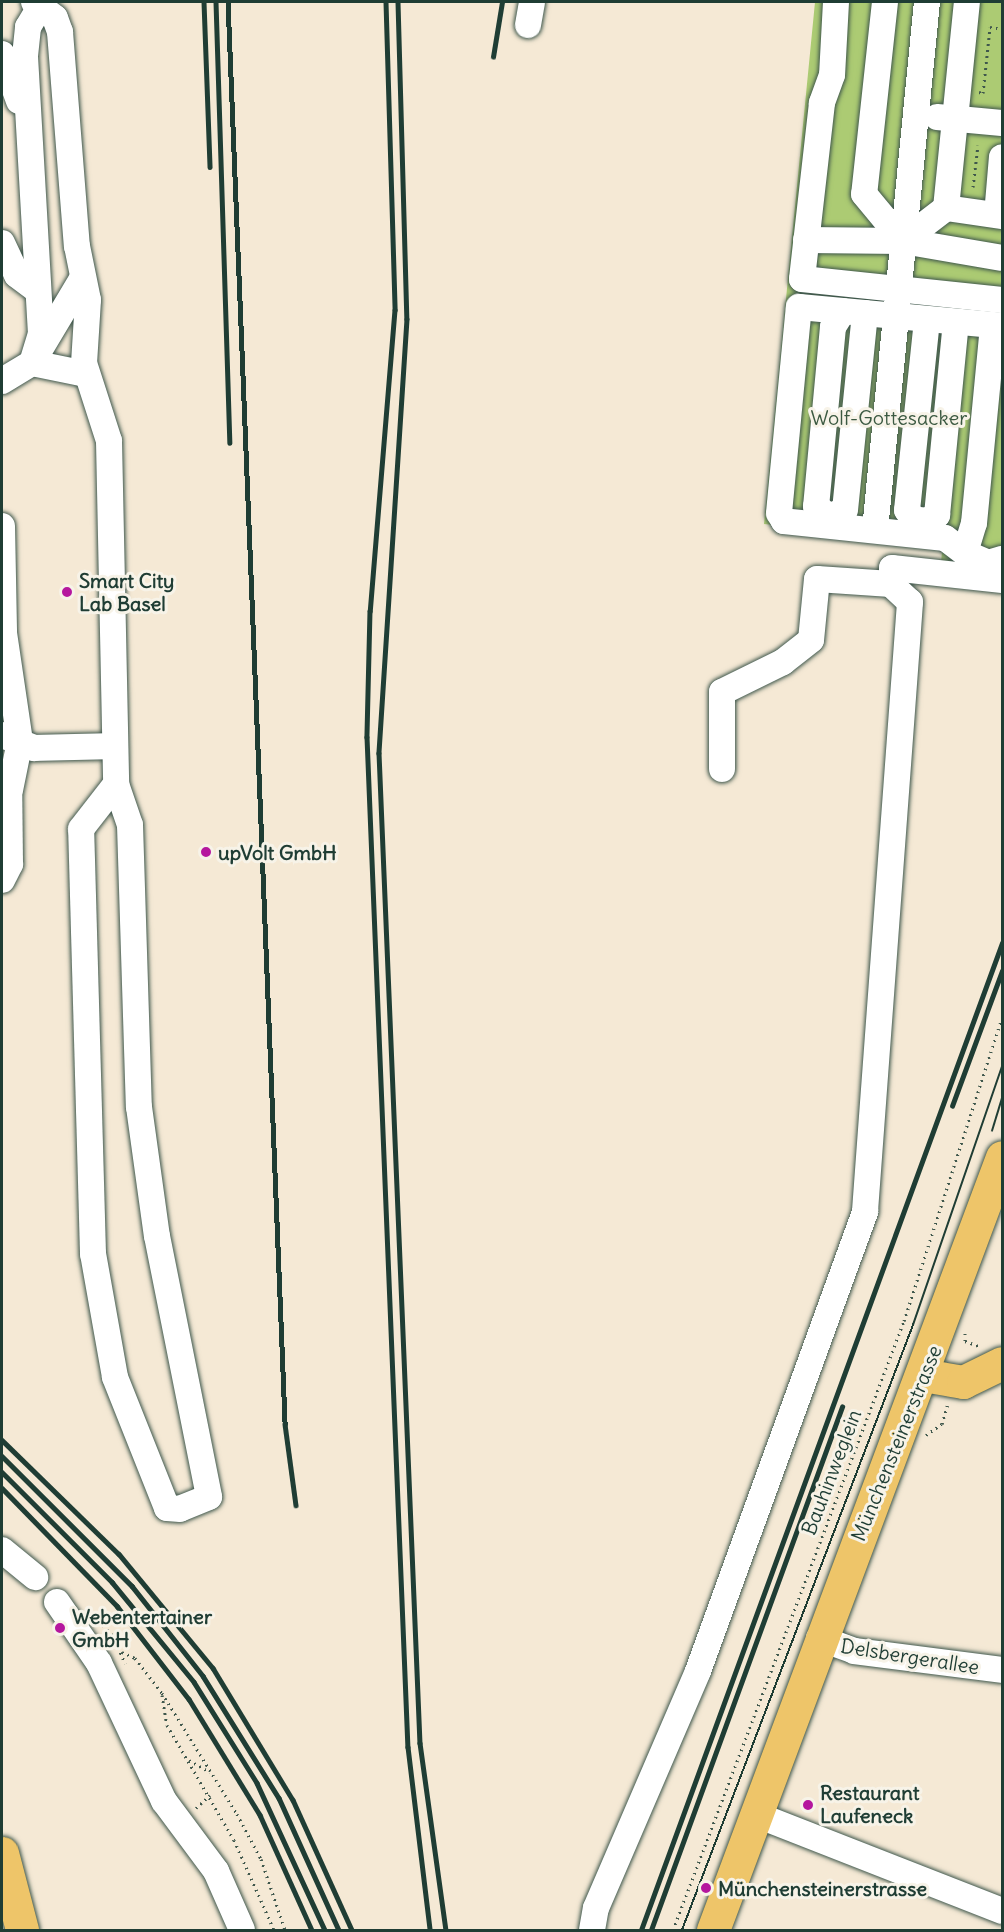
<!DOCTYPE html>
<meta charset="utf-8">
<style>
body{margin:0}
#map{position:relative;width:1004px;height:1932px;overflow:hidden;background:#f5e9d5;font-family:Delius,sans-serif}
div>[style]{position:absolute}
.green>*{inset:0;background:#accb73}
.path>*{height:3px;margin-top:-1.5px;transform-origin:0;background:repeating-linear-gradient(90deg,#3f574c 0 1.5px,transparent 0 6px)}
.roads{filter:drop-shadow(0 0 2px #3f574c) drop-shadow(0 0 2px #3f574c)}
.minor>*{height:26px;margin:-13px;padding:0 13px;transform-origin:13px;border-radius:13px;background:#fff}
.major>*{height:33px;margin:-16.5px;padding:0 16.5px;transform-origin:16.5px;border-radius:16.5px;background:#eec569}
.tram>*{height:1.5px;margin:-0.75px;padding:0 0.75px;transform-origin:0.75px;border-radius:0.75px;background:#1f3d34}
.rail>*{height:4.5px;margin:-2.25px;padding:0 2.25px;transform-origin:2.25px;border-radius:2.25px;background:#1f3d34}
.dots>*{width:16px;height:16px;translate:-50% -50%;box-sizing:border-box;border:3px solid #f7f3e8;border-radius:50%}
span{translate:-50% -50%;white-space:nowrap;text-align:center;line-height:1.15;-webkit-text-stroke:6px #f7f3e8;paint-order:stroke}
.park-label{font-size:20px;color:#3b5941}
.poi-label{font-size:20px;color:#1f3d34;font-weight:700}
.left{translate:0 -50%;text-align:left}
.street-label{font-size:20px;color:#1f3d34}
.frame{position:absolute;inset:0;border:3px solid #1f3d34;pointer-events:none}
</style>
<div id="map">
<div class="green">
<i style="clip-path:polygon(815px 2px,1002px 2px,1002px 568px,941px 563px,943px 541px,764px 524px)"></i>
</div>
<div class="path">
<i style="left:979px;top:92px;width:4px;rotate:14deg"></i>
<i style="left:983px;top:93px;width:66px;rotate:-83.9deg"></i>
<i style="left:990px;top:27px;width:12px;rotate:9deg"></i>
<i style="left:973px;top:187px;width:42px;rotate:-83.2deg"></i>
<i style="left:965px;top:1333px;width:8px;rotate:90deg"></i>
<i style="left:965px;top:1341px;width:15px;rotate:20deg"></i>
<i style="left:926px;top:1435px;width:19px;rotate:-35deg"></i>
<i style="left:942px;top:1424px;width:22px;rotate:-74deg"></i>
<i style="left:95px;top:1616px;width:27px;rotate:48deg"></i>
<i style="left:113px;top:1636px;width:30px;rotate:66deg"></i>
<i style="left:122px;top:1652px;width:14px;rotate:25deg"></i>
<i style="left:135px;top:1658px;width:44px;rotate:52.4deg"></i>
<i style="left:162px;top:1693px;width:142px;rotate:58.2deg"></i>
<i style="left:237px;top:1814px;width:51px;rotate:61.9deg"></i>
<i style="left:261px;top:1859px;width:75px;rotate:71.3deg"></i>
<i style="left:162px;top:1695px;width:30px;rotate:81deg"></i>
<i style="left:167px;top:1725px;width:133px;rotate:59.8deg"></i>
<i style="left:234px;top:1840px;width:98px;rotate:66deg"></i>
<i style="left:189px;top:1760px;width:24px;rotate:30deg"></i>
<i style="left:196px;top:1808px;width:19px;rotate:-43deg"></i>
<i style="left:673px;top:1930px;width:651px;rotate:-69.23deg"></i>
<i style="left:904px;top:1321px;width:318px;rotate:-72.1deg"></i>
</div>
<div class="roads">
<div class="minor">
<i style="left:34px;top:2px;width:26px;rotate:37deg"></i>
<i style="left:55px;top:18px;width:15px;rotate:70deg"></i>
<i style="left:60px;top:32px;width:215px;rotate:85.5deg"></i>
<i style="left:77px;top:246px;width:55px;rotate:78.5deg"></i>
<i style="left:88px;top:300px;width:63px;rotate:93.6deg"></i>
<i style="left:84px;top:363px;width:82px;rotate:72.2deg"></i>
<i style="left:109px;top:441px;width:343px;rotate:88.8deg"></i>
<i style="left:116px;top:784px;width:43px;rotate:71.1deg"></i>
<i style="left:130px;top:825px;width:282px;rotate:88.2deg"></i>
<i style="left:139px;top:1107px;width:130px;rotate:82.1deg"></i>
<i style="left:157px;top:1236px;width:266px;rotate:78.7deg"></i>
<i style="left:209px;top:1497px;width:31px;rotate:158deg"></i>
<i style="left:180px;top:1509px;width:13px;rotate:-176deg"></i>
<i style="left:167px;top:1508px;width:141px;rotate:-111.7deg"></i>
<i style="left:115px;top:1377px;width:125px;rotate:-100.1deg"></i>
<i style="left:93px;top:1254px;width:425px;rotate:-91.6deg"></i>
<i style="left:81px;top:829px;width:57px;rotate:-52.1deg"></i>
<i style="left:836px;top:2px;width:73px;rotate:93.1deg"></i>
<i style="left:832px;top:75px;width:30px;rotate:110deg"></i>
<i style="left:822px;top:103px;width:177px;rotate:96.5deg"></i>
<i style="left:802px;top:279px;width:201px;rotate:6deg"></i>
<i style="left:885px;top:2px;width:193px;rotate:96.2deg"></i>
<i style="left:864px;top:194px;width:61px;rotate:50.3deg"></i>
<i style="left:528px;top:25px;width:23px;rotate:-80deg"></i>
<i style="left:2px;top:54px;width:50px;rotate:70.1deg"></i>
<i style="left:937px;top:117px;width:65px;rotate:5.3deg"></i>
<i style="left:946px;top:208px;width:57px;rotate:8.1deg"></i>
<i style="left:997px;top:215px;width:58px;rotate:-85.1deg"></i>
<i style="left:806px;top:240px;width:97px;rotate:0.6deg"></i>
<i style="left:903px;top:241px;width:100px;rotate:9.7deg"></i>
<i style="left:903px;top:241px;width:54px;rotate:-37.5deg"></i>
<i style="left:946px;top:208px;width:207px;rotate:-84.2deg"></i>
<i style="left:2px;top:243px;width:35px;rotate:65deg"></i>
<i style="left:17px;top:275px;width:26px;rotate:37deg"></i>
<i style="left:82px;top:279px;width:98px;rotate:120.8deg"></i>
<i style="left:32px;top:363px;width:55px;rotate:11.5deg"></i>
<i style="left:843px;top:311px;width:19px;rotate:122deg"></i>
<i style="left:833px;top:327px;width:180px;rotate:95.4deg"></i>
<i style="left:816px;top:506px;width:17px;rotate:40deg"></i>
<i style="left:829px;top:517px;width:17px;rotate:-24deg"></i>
<i style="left:845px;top:510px;width:198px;rotate:-84.2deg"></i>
<i style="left:927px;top:320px;width:191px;rotate:96deg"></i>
<i style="left:907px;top:510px;width:11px;rotate:56deg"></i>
<i style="left:913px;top:519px;width:14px;rotate:8deg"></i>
<i style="left:927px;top:521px;width:12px;rotate:-31deg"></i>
<i style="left:937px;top:515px;width:194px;rotate:-84.4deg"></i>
<i style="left:993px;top:326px;width:198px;rotate:95.5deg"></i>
<i style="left:974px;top:523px;width:31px;rotate:107deg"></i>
<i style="left:965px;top:553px;width:25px;rotate:23deg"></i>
<i style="left:988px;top:563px;width:15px;rotate:-16deg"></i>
<i style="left:2px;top:381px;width:35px;rotate:-31deg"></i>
<i style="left:32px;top:363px;width:30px;rotate:-73deg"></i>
<i style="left:41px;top:334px;width:278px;rotate:-93.3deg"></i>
<i style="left:25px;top:56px;width:29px;rotate:-84deg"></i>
<i style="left:28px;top:27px;width:29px;rotate:-59deg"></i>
<i style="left:2px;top:526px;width:107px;rotate:88.9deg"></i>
<i style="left:4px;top:633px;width:109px;rotate:81.6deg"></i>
<i style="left:20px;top:741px;width:50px;rotate:101.5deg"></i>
<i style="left:875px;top:530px;width:531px;rotate:-84.38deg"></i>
<i style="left:965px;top:553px;width:25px;rotate:-143deg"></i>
<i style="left:945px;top:538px;width:162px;rotate:-174deg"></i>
<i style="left:784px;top:521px;width:9px;rotate:-122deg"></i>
<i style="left:779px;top:513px;width:207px;rotate:-84.5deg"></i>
<i style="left:799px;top:307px;width:204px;rotate:5.3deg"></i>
<i style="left:891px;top:584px;width:16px;rotate:-86deg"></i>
<i style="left:892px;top:568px;width:111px;rotate:6.2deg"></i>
<i style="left:2px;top:735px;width:35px;rotate:22deg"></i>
<i style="left:34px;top:748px;width:81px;rotate:-1.4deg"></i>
<i style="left:2px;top:880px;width:18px;rotate:-63deg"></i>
<i style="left:10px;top:864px;width:91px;rotate:-90.6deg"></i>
<i style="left:2px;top:1550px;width:43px;rotate:39.3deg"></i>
<i style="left:57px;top:1602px;width:74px;rotate:55.5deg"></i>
<i style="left:99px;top:1663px;width:153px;rotate:64.8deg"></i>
<i style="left:164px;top:1801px;width:87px;rotate:53.4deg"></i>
<i style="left:216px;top:1871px;width:64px;rotate:66.2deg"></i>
<i style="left:819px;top:1638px;width:37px;rotate:20deg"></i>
<i style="left:854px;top:1651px;width:149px;rotate:7.3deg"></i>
<i style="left:757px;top:1815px;width:263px;rotate:21.4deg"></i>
<i style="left:592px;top:1930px;width:22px;rotate:-80deg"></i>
<i style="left:596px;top:1908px;width:258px;rotate:-66.7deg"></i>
<i style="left:698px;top:1671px;width:489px;rotate:-70deg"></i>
<i style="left:865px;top:1211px;width:611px;rotate:-85.77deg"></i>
<i style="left:910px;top:602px;width:26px;rotate:-137deg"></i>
<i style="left:891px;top:584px;width:74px;rotate:-176.1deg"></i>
<i style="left:817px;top:579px;width:61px;rotate:95.6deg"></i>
<i style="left:811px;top:640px;width:36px;rotate:142deg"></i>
<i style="left:783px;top:662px;width:68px;rotate:153.8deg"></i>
<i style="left:722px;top:692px;width:77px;rotate:90deg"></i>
</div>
<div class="major">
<i style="left:923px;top:1375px;width:41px;rotate:9.9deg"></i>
<i style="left:963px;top:1382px;width:43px;rotate:-26deg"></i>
<i style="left:2px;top:1853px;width:80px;rotate:75.4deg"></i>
<i style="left:713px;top:1930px;width:825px;rotate:-69.5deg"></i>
</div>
</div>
<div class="tram">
<i style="left:992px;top:1131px;width:34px;rotate:-73deg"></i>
<i style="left:682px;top:1930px;width:648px;rotate:-69.1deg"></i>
<i style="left:913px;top:1325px;width:273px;rotate:-71deg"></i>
</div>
<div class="rail">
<i style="left:204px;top:2px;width:165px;rotate:87.9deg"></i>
<i style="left:216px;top:2px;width:441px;rotate:88.2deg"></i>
<i style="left:228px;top:2px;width:1423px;rotate:87.7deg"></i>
<i style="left:285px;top:1424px;width:82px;rotate:82.3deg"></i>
<i style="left:386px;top:2px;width:308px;rotate:88.3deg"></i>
<i style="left:395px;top:310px;width:302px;rotate:94.7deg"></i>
<i style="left:370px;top:611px;width:126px;rotate:91.4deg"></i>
<i style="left:367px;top:737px;width:1011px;rotate:87.68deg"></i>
<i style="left:408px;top:1747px;width:184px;rotate:83.1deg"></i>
<i style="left:398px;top:2px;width:317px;rotate:88.4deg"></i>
<i style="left:407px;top:319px;width:435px;rotate:93.7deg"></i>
<i style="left:379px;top:753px;width:991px;rotate:87.63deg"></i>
<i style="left:420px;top:1743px;width:189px;rotate:82.1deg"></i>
<i style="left:493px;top:57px;width:56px;rotate:-80.7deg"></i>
<i style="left:952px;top:1106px;width:144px;rotate:-69.7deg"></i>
<i style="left:2px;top:1440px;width:163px;rotate:44.3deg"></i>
<i style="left:119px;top:1554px;width:148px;rotate:50.5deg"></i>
<i style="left:213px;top:1668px;width:154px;rotate:58.8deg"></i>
<i style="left:293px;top:1800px;width:143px;rotate:65.6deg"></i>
<i style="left:2px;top:1456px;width:184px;rotate:45deg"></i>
<i style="left:132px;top:1586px;width:115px;rotate:51.7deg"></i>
<i style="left:203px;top:1676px;width:144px;rotate:58.1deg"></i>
<i style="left:279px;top:1798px;width:145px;rotate:65.6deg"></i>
<i style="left:2px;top:1472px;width:156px;rotate:45deg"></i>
<i style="left:112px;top:1582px;width:129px;rotate:50.6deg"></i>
<i style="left:194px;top:1682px;width:119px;rotate:58deg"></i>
<i style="left:257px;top:1783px;width:162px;rotate:65.2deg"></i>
<i style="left:2px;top:1488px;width:165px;rotate:45.7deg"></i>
<i style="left:117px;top:1606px;width:118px;rotate:52.3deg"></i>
<i style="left:189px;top:1699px;width:136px;rotate:58.5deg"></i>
<i style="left:260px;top:1815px;width:126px;rotate:65.7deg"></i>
<i style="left:641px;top:1930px;width:1051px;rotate:-69.91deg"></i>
<i style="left:651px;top:1930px;width:557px;rotate:-69.94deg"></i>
</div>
<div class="dots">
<i style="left:67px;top:592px;background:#b5179e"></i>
<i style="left:206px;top:852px;background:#b5179e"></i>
<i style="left:60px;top:1628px;background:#b5179e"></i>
<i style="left:808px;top:1805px;background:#b5179e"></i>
<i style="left:706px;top:1888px;background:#b5179e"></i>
</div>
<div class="park-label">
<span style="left:889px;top:417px">Wolf-Gottesacker</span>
</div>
<div class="poi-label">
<span class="left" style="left:79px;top:592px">Smart City<br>Lab Basel</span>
<span class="left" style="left:218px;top:852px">upVolt GmbH</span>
<span class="left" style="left:72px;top:1628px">Webentertainer<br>GmbH</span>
<span class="left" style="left:820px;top:1804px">Restaurant<br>Laufeneck</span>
<span class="left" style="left:718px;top:1888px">Münchensteinerstrasse</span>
</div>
<div class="street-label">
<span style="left:896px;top:1443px;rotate:-68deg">Münchensteinerstrasse</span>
<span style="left:831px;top:1472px;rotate:-69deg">Bauhinweglein</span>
<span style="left:910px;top:1656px;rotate:9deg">Delsbergerallee</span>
</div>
<div class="frame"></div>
</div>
